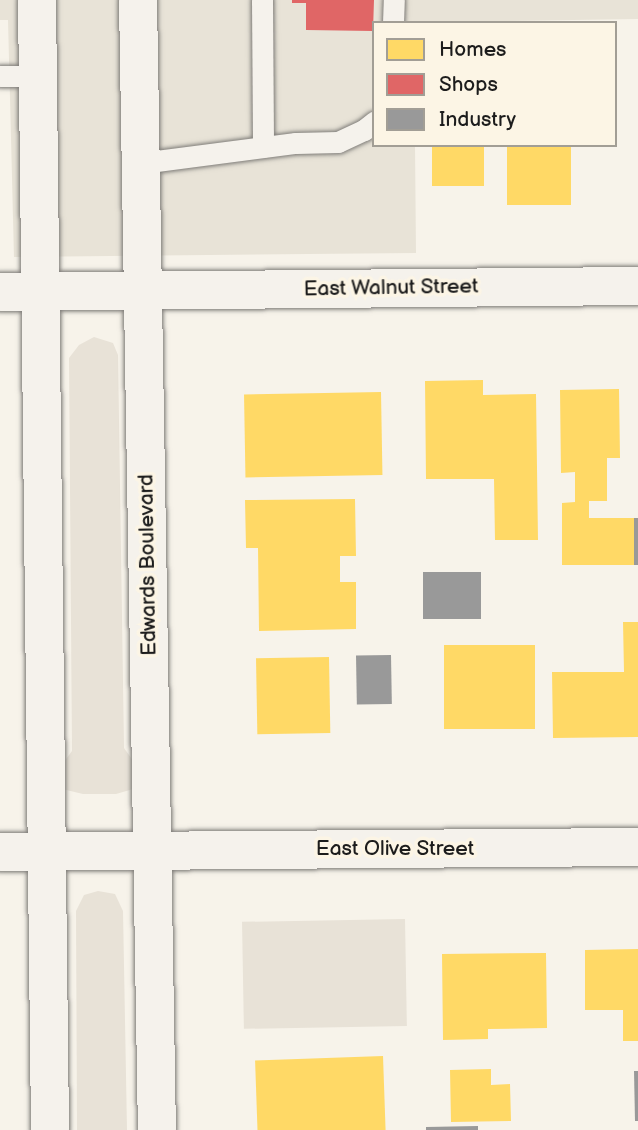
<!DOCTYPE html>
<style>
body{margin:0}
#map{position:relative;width:638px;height:1130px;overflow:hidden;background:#f7f3ea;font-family:"Balsamiq Sans",sans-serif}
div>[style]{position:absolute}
.built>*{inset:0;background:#e8e3d7}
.green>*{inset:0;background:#e8e2d7;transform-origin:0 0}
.homes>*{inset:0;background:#ffd966;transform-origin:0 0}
.shops>*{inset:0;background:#e06666}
.industry>*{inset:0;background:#999;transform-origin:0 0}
.roads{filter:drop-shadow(0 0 2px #7f7d79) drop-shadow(0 0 2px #7f7d79)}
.lane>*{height:21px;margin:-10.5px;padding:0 10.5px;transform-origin:10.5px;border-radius:10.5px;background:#f5f2ec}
.street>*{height:38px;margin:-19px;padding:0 19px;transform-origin:19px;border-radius:19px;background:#f5f2ec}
span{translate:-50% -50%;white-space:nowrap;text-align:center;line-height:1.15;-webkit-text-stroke:7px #fcf5e5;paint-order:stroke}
.street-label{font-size:21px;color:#1c1c1c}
.legend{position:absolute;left:372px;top:21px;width:245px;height:126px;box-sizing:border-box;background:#fcf5e5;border:2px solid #a29e95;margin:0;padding:9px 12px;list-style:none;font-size:21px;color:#1c1c1c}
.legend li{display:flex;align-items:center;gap:14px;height:35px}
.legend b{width:35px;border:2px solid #a29e95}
</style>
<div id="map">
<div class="built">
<i style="clip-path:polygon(0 0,638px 0,638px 19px,374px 23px,374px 145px,415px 145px,416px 253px,14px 257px,8px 20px,0 20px)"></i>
</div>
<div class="green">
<i style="clip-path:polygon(94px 337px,113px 343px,118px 355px,124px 748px,139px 769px,140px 787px,116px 794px,83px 794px,58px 788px,58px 770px,72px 751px,69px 358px,79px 345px)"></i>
<i style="clip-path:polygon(98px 891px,115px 894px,123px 911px,127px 1130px,77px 1130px,76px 911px,84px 895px)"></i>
<i style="left:405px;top:919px;width:107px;height:163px;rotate:89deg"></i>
</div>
<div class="homes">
<i style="left:432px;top:145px;width:52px;height:41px"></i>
<i style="left:507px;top:145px;width:64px;height:60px"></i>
<i style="clip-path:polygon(483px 380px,483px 395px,536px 394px,538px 540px,495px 540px,494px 479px,426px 479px,425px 381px)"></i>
<i style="clip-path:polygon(619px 389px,620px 458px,607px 458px,607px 501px,589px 501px,589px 518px,634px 518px,634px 565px,562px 565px,562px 503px,575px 502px,575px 472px,561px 473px,560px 390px)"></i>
<i style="left:381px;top:392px;width:83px;height:137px;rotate:89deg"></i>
<i style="clip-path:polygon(355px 499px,356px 556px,340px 556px,340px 582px,356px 582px,356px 629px,259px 631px,258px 548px,246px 548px,245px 500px)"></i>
<i style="clip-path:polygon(623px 622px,638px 622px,638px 737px,553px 738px,552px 672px,624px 672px)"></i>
<i style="left:444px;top:645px;width:91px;height:84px"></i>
<i style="left:329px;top:657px;width:76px;height:73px;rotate:89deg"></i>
<i style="clip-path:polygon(638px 949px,638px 1041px,623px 1041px,623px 1010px,585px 1010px,585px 950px)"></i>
<i style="clip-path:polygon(546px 953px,547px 1028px,488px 1029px,488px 1039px,443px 1040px,442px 954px)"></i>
<i style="left:383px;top:1056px;width:74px;height:128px;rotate:88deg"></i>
<i style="clip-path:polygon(491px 1069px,491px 1085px,510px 1084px,511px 1121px,451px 1122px,450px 1070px)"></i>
</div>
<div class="shops">
<i style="clip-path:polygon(292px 0,374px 0,373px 31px,306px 30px,306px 3px,292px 3px)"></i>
</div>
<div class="industry">
<i style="left:634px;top:518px;width:4px;height:47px"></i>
<i style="left:423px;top:572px;width:58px;height:47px"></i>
<i style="left:391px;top:655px;width:49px;height:35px;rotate:89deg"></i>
<i style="clip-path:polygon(634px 1071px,638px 1071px,638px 1121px,635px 1121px)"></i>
<i style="clip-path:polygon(478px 1126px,478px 1130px,426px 1130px,426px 1127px)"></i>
</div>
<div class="roads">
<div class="lane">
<i style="left:262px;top:0;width:147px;rotate:89.6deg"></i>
<i style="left:393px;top:23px;width:23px;rotate:-88deg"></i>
<i style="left:0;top:76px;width:38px"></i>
<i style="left:141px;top:163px;width:156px;rotate:-7.4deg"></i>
<i style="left:296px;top:143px;width:42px;rotate:-1.4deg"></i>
<i style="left:338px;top:142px;width:29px;rotate:-25deg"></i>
<i style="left:364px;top:130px;width:13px;rotate:-39deg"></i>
</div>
<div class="street">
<i style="left:37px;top:0;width:1130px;rotate:89.34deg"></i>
<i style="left:138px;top:0;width:1130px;rotate:89.04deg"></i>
<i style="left:0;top:292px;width:638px;rotate:-0.54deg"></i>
<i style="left:0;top:852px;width:638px;rotate:-0.45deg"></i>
</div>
</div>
<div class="street-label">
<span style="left:391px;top:288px;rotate:-1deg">East Walnut Street</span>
<span style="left:148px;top:565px;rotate:-91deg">Edwards Boulevard</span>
<span style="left:395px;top:849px">East Olive Street</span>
</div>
<ul class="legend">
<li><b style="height:19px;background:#ffd966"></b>Homes</li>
<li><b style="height:19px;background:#e06666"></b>Shops</li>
<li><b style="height:19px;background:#999"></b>Industry</li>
</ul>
</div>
